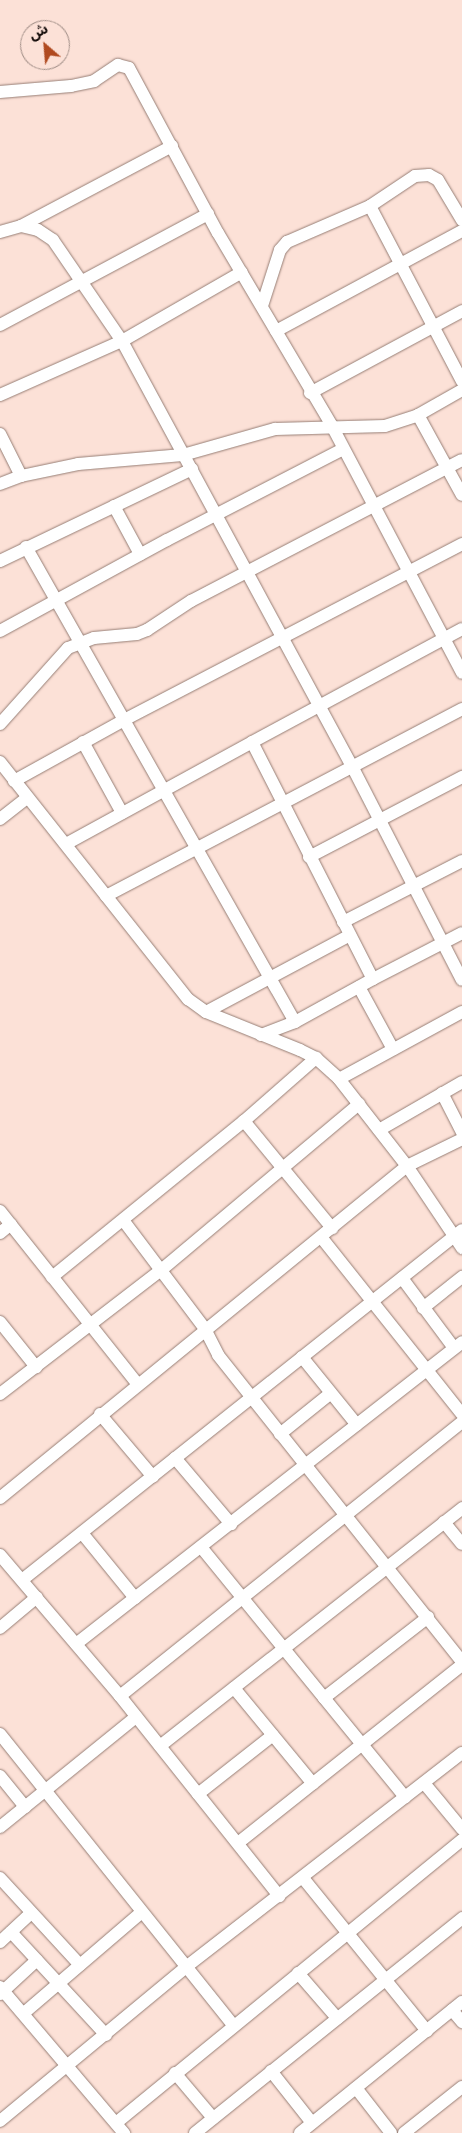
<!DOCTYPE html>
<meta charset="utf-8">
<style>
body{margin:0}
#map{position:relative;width:462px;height:2133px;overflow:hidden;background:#fce1d7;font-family:Karla,"Noto Sans Arabic",sans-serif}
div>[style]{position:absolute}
.roads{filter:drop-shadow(0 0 1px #967e75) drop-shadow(0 0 1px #967e75)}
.minor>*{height:12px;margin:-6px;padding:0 6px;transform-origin:6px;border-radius:6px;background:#fff}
span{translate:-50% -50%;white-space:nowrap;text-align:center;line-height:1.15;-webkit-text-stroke:4px #fce1d7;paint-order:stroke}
.north{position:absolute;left:20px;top:20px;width:50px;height:50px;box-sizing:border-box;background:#fce1d7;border:1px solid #9e8b84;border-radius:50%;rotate:333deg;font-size:14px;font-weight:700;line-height:20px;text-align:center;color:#110907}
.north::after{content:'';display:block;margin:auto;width:18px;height:22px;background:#b04a20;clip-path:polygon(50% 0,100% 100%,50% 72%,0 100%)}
</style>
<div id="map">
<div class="roads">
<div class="minor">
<i style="left:0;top:92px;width:71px;rotate:-4.8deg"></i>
<i style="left:71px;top:86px;width:24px;rotate:-12deg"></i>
<i style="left:94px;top:81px;width:29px;rotate:-34deg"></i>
<i style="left:118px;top:65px;width:11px;rotate:15deg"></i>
<i style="left:129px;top:68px;width:187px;rotate:61.7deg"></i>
<i style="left:218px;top:233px;width:224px;rotate:59.4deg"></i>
<i style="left:332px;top:426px;width:279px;rotate:62.2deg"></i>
<i style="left:370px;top:206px;width:198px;rotate:62.3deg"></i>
<i style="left:21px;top:226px;width:171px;rotate:-27.9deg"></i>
<i style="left:0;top:232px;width:22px;rotate:-16deg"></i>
<i style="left:21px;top:226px;width:17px;rotate:13deg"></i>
<i style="left:38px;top:230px;width:18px;rotate:34deg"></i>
<i style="left:53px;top:240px;width:122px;rotate:55.7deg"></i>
<i style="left:122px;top:341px;width:485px;rotate:61.6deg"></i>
<i style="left:353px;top:768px;width:238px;rotate:62.8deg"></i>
<i style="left:262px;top:306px;width:59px;rotate:-72.2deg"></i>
<i style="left:280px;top:250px;width:11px;rotate:-49deg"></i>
<i style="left:287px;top:242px;width:90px;rotate:-23.4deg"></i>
<i style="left:370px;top:206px;width:54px;rotate:-33.7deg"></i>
<i style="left:415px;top:176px;width:14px;rotate:-4deg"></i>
<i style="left:429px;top:175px;width:10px;rotate:29deg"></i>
<i style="left:438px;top:180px;width:47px;rotate:59deg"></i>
<i style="left:0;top:325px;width:236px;rotate:-28.1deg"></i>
<i style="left:276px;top:331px;width:211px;rotate:-28.3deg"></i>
<i style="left:310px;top:393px;width:173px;rotate:-28.3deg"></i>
<i style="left:0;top:395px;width:133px;rotate:-23.9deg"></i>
<i style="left:122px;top:341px;width:138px;rotate:-29.9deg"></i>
<i style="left:418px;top:415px;width:91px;rotate:61.2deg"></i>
<i style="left:0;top:434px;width:47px;rotate:63.4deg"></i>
<i style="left:0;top:484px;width:22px;rotate:-21deg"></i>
<i style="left:21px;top:476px;width:58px;rotate:-11.9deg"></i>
<i style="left:78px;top:464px;width:105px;rotate:-4.9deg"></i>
<i style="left:183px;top:455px;width:96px;rotate:-15.8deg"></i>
<i style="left:275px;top:429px;width:110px;rotate:-1.6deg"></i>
<i style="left:385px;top:426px;width:35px;rotate:-18deg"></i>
<i style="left:418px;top:415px;width:51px;rotate:-29.6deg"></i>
<i style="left:114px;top:506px;width:55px;rotate:61.6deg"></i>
<i style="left:26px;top:547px;width:546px;rotate:60.48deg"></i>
<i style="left:0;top:561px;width:213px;rotate:-25.6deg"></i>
<i style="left:462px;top:629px;width:238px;rotate:151.7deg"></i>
<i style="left:252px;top:742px;width:266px;rotate:63deg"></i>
<i style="left:373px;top:979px;width:100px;rotate:-27.3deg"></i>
<i style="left:0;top:631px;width:190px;rotate:-28.6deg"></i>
<i style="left:167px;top:540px;width:198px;rotate:-27.3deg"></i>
<i style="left:0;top:724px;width:102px;rotate:-48.2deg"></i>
<i style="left:68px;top:648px;width:28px;rotate:-21deg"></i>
<i style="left:94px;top:638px;width:43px;rotate:-5.3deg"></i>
<i style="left:137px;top:634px;width:11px;rotate:-22deg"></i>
<i style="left:147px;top:630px;width:53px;rotate:-33.4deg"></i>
<i style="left:191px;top:601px;width:305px;rotate:-27.5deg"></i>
<i style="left:83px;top:742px;width:81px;rotate:61.2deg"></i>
<i style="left:0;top:762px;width:303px;rotate:51.6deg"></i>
<i style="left:188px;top:999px;width:22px;rotate:36deg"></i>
<i style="left:206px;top:1012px;width:101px;rotate:22deg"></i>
<i style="left:300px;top:1050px;width:18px;rotate:27deg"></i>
<i style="left:316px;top:1058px;width:31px;rotate:42deg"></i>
<i style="left:339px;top:1079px;width:110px;rotate:52deg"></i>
<i style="left:407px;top:1166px;width:99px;rotate:56.1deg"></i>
<i style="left:14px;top:781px;width:126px;rotate:-29deg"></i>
<i style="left:124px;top:720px;width:381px;rotate:-27.5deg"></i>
<i style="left:0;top:819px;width:34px;rotate:-38deg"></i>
<i style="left:66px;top:844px;width:212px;rotate:-28.7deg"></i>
<i style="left:309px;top:857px;width:173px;rotate:-27.6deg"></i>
<i style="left:106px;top:896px;width:402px;rotate:-27.7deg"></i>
<i style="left:343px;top:922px;width:134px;rotate:-27.1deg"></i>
<i style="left:359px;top:987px;width:71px;rotate:61.3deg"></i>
<i style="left:206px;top:1012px;width:163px;rotate:-28.1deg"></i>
<i style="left:261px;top:1035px;width:36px;rotate:-21deg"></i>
<i style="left:295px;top:1022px;width:89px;rotate:-28.9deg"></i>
<i style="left:339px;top:1079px;width:140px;rotate:-28.6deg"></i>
<i style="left:442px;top:1093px;width:44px;rotate:62.9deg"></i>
<i style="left:244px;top:1121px;width:139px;rotate:50.6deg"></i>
<i style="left:379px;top:1130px;width:96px;rotate:-30deg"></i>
<i style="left:0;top:1211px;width:220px;rotate:51.5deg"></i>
<i style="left:123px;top:1220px;width:136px;rotate:53deg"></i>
<i style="left:205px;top:1329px;width:29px;rotate:63deg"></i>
<i style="left:218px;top:1355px;width:392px;rotate:51.5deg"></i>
<i style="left:0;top:1233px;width:14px;rotate:-39deg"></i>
<i style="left:321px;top:1237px;width:226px;rotate:51.5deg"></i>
<i style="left:52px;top:1277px;width:247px;rotate:-39.1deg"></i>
<i style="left:244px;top:1121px;width:96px;rotate:-41.2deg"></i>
<i style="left:402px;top:1278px;width:87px;rotate:53.4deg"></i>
<i style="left:423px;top:1308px;width:50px;rotate:-38.5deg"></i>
<i style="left:0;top:1322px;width:58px;rotate:51.3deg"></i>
<i style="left:302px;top:1357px;width:87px;rotate:51deg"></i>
<i style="left:0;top:1394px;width:202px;rotate:-37.6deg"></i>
<i style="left:160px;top:1271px;width:260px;rotate:-40deg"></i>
<i style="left:100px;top:1414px;width:82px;rotate:49.9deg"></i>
<i style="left:280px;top:1434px;width:65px;rotate:-38.8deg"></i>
<i style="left:175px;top:1458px;width:87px;rotate:49.7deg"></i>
<i style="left:0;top:1498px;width:525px;rotate:-39.2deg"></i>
<i style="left:407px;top:1166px;width:61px;rotate:-26.1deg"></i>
<i style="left:444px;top:1522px;width:28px;rotate:51deg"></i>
<i style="left:82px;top:1533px;width:84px;rotate:50.8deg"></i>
<i style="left:201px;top:1547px;width:323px;rotate:50.8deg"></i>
<i style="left:0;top:1555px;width:185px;rotate:49.6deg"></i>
<i style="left:120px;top:1696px;width:256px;rotate:51.5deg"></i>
<i style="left:22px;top:1580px;width:562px;rotate:-38.5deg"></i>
<i style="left:0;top:1628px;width:48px;rotate:-40deg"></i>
<i style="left:76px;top:1644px;width:490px;rotate:-38deg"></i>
<i style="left:234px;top:1688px;width:124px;rotate:50.5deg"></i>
<i style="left:120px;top:1696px;width:438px;rotate:-38.7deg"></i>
<i style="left:324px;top:1698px;width:132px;rotate:-37.9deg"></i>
<i style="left:0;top:1734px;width:374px;rotate:51.3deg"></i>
<i style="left:160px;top:1746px;width:385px;rotate:-38.2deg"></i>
<i style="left:0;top:1776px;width:40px;rotate:51deg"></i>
<i style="left:424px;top:1783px;width:60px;rotate:50.4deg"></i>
<i style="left:198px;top:1794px;width:95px;rotate:-38.2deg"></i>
<i style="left:0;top:1827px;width:175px;rotate:-39deg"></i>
<i style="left:238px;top:1843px;width:286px;rotate:-38.5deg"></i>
<i style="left:0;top:1878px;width:118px;rotate:47.4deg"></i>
<i style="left:303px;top:1878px;width:197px;rotate:51deg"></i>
<i style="left:11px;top:1932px;width:140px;rotate:47.3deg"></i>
<i style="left:0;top:1942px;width:42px;rotate:-43.1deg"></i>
<i style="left:298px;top:1973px;width:60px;rotate:49.1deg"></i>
<i style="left:0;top:1987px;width:192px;rotate:49.7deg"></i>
<i style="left:0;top:1994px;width:50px;rotate:-42.6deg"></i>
<i style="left:452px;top:2010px;width:16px;rotate:50deg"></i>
<i style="left:24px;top:2013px;width:155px;rotate:-40.6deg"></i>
<i style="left:271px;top:2071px;width:66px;rotate:51.7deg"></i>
<i style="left:175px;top:2073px;width:59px;rotate:49.8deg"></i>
<i style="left:356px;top:2088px;width:57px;rotate:52.1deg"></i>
<i style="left:0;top:2121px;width:241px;rotate:-39.6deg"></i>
<i style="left:186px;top:1967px;width:349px;rotate:-37.8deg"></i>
<i style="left:116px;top:2123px;width:447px;rotate:-39.3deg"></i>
<i style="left:195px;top:2133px;width:343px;rotate:-38.8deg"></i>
<i style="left:300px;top:2133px;width:208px;rotate:-39deg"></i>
<i style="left:404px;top:2133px;width:74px;rotate:-38.4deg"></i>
</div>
</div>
<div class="north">ش</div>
</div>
